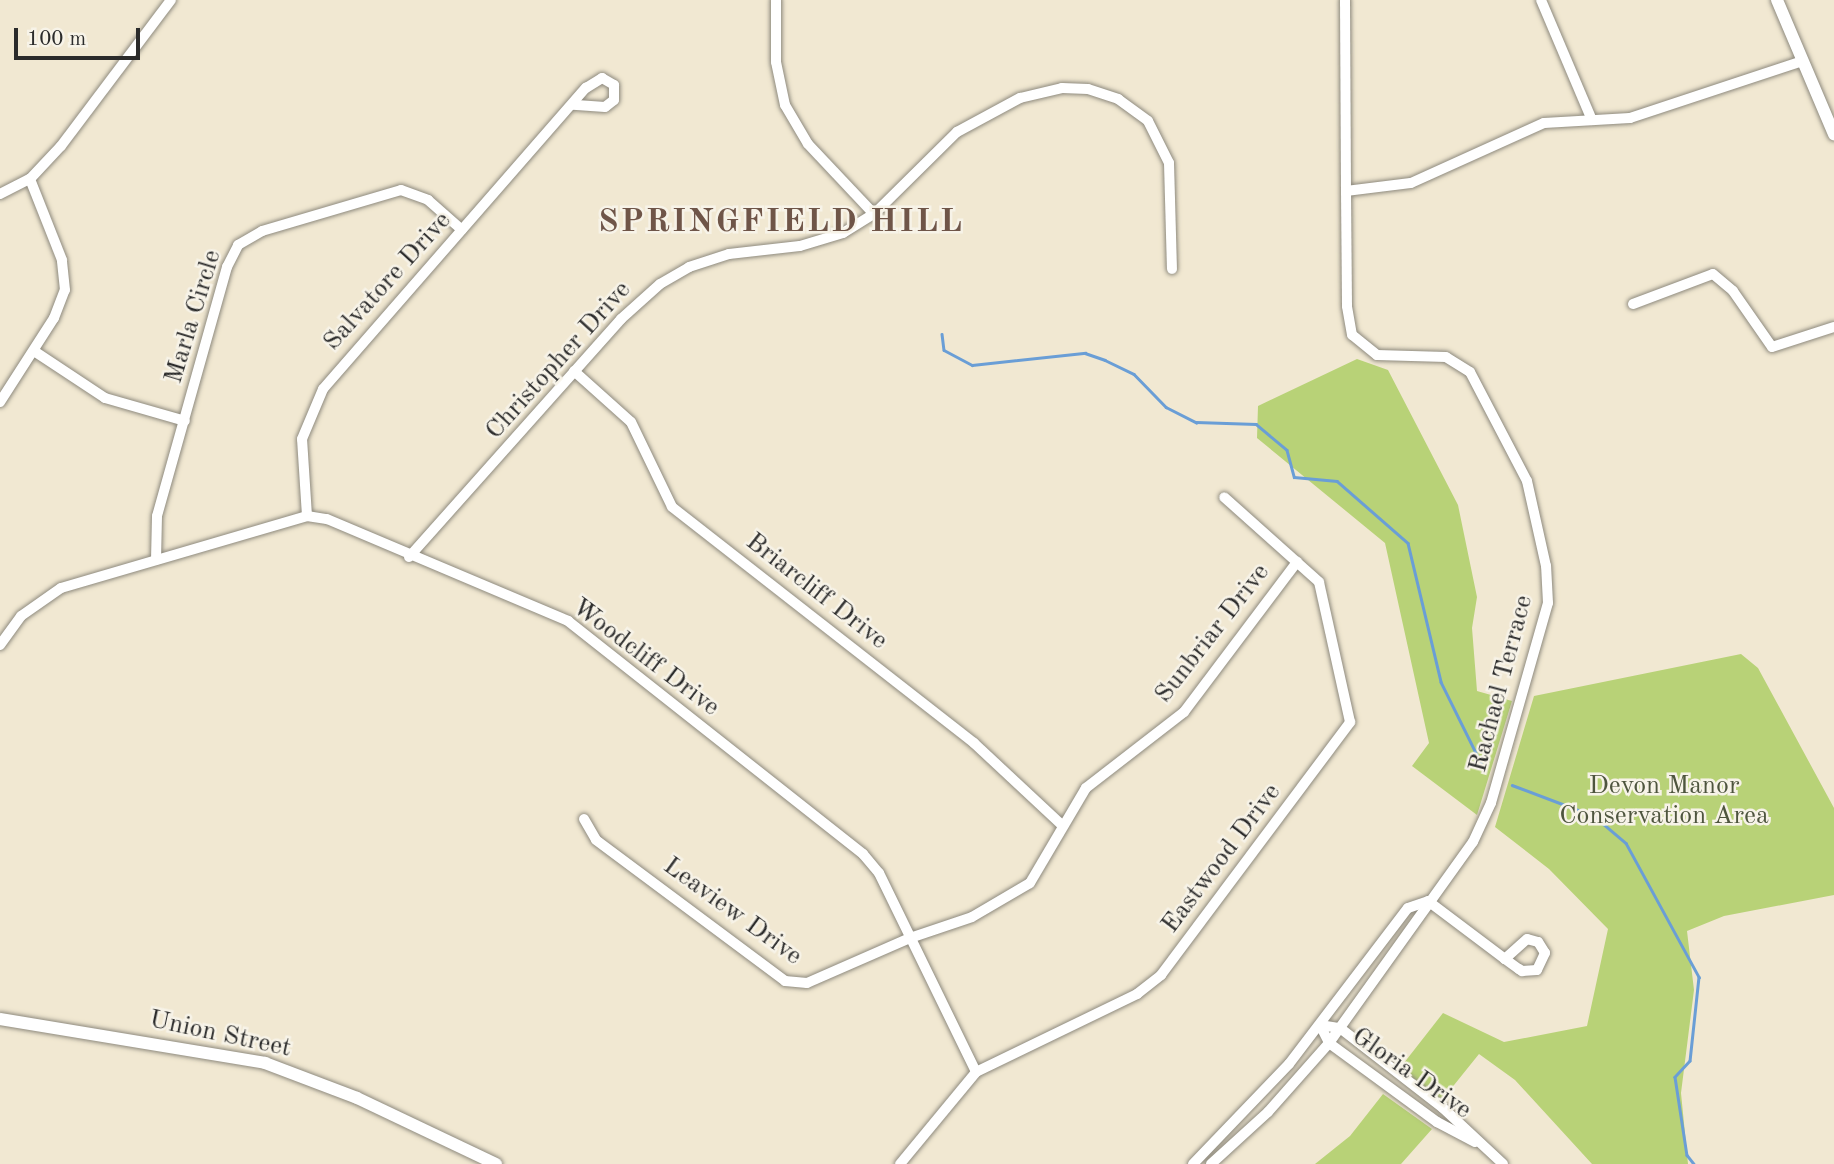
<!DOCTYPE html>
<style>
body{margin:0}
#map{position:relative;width:1834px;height:1164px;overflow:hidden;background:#f1e8d2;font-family:"Old Standard TT",serif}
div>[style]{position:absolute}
.green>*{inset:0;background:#b8d277}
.stream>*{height:2.5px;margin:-1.25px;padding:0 1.25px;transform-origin:1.25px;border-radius:1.25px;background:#6a9ed6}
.roads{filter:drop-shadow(0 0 2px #8e8a7e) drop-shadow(0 0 2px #8e8a7e)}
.minor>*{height:10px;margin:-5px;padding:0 5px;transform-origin:5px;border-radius:5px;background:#fff}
.major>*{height:12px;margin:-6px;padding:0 6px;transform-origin:6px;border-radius:6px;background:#fff}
span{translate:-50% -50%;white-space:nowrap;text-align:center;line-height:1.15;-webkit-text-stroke:5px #f7f3e8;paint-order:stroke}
.street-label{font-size:26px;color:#2b2b2b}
.park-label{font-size:26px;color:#4e553e}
.district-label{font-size:33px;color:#6f5548;font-weight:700;letter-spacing:2px}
.scale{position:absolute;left:14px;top:28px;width:126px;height:32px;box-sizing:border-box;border:4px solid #2b2b2b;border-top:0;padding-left:9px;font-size:21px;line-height:24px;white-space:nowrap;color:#2b2b2b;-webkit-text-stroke:5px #f7f3e8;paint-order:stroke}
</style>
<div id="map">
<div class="green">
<i style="clip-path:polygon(1357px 359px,1388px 370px,1458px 505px,1477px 597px,1472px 628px,1477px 691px,1512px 701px,1477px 815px,1412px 766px,1429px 743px,1385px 543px,1257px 438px,1258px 406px)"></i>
<i style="clip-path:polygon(1741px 654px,1758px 668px,1834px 808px,1834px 895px,1724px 916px,1687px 931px,1694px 990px,1681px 1093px,1688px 1164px,1592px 1164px,1515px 1080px,1479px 1054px,1442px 1100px,1400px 1068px,1443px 1013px,1504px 1042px,1587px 1026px,1608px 929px,1549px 869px,1495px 827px,1534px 696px)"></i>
<i style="clip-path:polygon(1383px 1094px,1432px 1129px,1401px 1164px,1315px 1164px,1350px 1136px)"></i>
</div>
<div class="stream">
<i style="left:942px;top:334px;width:16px;rotate:83deg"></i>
<i style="left:944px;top:350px;width:32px;rotate:28deg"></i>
<i style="left:972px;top:365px;width:114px;rotate:-6.1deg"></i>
<i style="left:1085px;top:353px;width:21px;rotate:19deg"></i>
<i style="left:1105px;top:360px;width:32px;rotate:26deg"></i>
<i style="left:1134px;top:374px;width:46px;rotate:45.9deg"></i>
<i style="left:1166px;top:407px;width:34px;rotate:27deg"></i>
<i style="left:1196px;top:422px;width:60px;rotate:1.9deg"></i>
<i style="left:1256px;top:424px;width:40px;rotate:40deg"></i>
<i style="left:1287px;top:450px;width:28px;rotate:75deg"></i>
<i style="left:1294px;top:477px;width:43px;rotate:5.3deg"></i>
<i style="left:1337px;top:481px;width:94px;rotate:41.1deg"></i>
<i style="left:1408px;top:543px;width:143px;rotate:76.6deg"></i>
<i style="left:1441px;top:682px;width:97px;rotate:63.7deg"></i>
<i style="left:1512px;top:785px;width:88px;rotate:20.7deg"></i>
<i style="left:1594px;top:816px;width:42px;rotate:40.2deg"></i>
<i style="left:1626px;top:843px;width:153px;rotate:61.4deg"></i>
<i style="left:1699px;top:977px;width:84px;rotate:96.1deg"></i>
<i style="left:1690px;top:1061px;width:22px;rotate:133deg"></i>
<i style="left:1675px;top:1077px;width:79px;rotate:81.3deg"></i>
<i style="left:1687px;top:1155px;width:11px;rotate:52deg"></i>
</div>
<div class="roads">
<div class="minor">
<i style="left:776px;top:0;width:62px;rotate:90deg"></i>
<i style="left:776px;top:62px;width:44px;rotate:78.2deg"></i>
<i style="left:785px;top:105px;width:45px;rotate:59.5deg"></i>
<i style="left:808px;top:144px;width:96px;rotate:46.7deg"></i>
<i style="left:1345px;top:0;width:191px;rotate:89.7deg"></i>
<i style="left:1346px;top:191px;width:65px;rotate:-7deg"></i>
<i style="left:1411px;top:183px;width:146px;rotate:-24.3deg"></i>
<i style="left:1544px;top:123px;width:86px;rotate:-3.3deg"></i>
<i style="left:1630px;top:118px;width:181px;rotate:-18.3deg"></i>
<i style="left:1541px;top:0;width:130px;rotate:67deg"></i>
<i style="left:0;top:194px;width:34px;rotate:-27deg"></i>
<i style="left:30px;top:179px;width:45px;rotate:-46.8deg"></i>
<i style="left:61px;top:146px;width:183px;rotate:-53deg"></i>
<i style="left:1633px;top:304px;width:85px;rotate:-20.6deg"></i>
<i style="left:1713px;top:274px;width:26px;rotate:40deg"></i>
<i style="left:1733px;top:291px;width:68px;rotate:55.1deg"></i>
<i style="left:1772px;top:347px;width:65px;rotate:-17.9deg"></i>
<i style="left:34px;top:351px;width:85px;rotate:33.5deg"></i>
<i style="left:105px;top:398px;width:83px;rotate:16deg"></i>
<i style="left:574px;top:371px;width:76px;rotate:41.8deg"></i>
<i style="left:631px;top:422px;width:94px;rotate:64.2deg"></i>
<i style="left:672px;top:507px;width:383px;rotate:38deg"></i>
<i style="left:974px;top:743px;width:119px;rotate:43deg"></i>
<i style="left:0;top:402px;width:100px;rotate:-57.3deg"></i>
<i style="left:54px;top:318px;width:30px;rotate:-69deg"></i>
<i style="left:65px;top:290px;width:30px;rotate:-96deg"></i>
<i style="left:62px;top:260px;width:87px;rotate:-111.6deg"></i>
<i style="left:307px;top:516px;width:77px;rotate:-93.7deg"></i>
<i style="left:302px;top:439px;width:54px;rotate:-67.2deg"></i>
<i style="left:323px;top:389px;width:400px;rotate:-48.9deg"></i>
<i style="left:586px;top:88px;width:19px;rotate:-32deg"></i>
<i style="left:602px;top:78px;width:14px;rotate:30deg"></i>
<i style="left:614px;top:85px;width:15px;rotate:90deg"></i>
<i style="left:614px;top:100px;width:11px;rotate:142deg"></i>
<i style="left:605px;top:107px;width:32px;rotate:-176deg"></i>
<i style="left:409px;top:557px;width:319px;rotate:-48.3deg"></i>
<i style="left:621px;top:319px;width:52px;rotate:-41.9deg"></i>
<i style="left:660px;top:284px;width:34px;rotate:-30deg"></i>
<i style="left:689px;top:267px;width:42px;rotate:-18deg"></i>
<i style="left:729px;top:254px;width:71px;rotate:-6.4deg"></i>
<i style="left:800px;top:246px;width:45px;rotate:-16.8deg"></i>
<i style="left:843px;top:233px;width:36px;rotate:-32deg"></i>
<i style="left:874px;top:214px;width:117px;rotate:-44.7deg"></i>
<i style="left:957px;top:132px;width:72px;rotate:-28.4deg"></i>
<i style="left:1020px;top:98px;width:43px;rotate:-13.4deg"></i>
<i style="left:1062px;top:88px;width:26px;rotate:2deg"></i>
<i style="left:1088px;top:89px;width:32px;rotate:18deg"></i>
<i style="left:1118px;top:99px;width:37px;rotate:36deg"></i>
<i style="left:1148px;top:121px;width:47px;rotate:63.4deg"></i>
<i style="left:1169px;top:163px;width:106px;rotate:88.4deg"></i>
<i style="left:156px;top:560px;width:44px;rotate:-88.7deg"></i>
<i style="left:157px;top:516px;width:259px;rotate:-74.3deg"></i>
<i style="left:227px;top:267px;width:25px;rotate:-63deg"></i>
<i style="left:238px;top:245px;width:28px;rotate:-30deg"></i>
<i style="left:262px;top:231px;width:145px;rotate:-16.4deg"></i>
<i style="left:401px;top:190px;width:29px;rotate:20deg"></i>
<i style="left:428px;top:200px;width:45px;rotate:41.4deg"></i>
<i style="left:0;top:645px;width:36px;rotate:-54deg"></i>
<i style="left:21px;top:616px;width:49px;rotate:-35deg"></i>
<i style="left:61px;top:588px;width:256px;rotate:-16.3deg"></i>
<i style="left:307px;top:516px;width:20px;rotate:9deg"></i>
<i style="left:327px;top:519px;width:262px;rotate:22.9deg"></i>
<i style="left:568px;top:621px;width:376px;rotate:38.3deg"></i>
<i style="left:863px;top:854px;width:25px;rotate:50deg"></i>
<i style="left:879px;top:873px;width:221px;rotate:64deg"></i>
<i style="left:584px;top:819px;width:24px;rotate:60deg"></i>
<i style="left:596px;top:840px;width:236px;rotate:36.7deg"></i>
<i style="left:785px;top:981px;width:22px;rotate:5deg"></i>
<i style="left:807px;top:983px;width:112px;rotate:-23.6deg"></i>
<i style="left:910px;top:938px;width:65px;rotate:-18.7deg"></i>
<i style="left:972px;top:917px;width:67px;rotate:-30.4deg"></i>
<i style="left:1030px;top:883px;width:110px;rotate:-59.5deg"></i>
<i style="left:1086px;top:788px;width:124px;rotate:-37.8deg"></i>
<i style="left:1184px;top:712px;width:188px;rotate:-53deg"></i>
<i style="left:1428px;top:901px;width:96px;rotate:37deg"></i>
<i style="left:1505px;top:959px;width:17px;rotate:36deg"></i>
<i style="left:1519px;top:969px;width:4px;rotate:34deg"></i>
<i style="left:1522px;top:971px;width:15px;rotate:-4deg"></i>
<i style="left:1537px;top:970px;width:19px;rotate:-65deg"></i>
<i style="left:1545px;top:953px;width:13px;rotate:-122deg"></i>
<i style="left:1538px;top:942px;width:11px;rotate:-165deg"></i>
<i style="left:1527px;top:939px;width:30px;rotate:138deg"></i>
<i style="left:1320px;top:1025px;width:20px;rotate:9deg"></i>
<i style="left:1340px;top:1028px;width:130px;rotate:37.8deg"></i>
<i style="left:1443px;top:1108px;width:82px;rotate:43deg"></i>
<i style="left:1320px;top:1025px;width:20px;rotate:63deg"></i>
<i style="left:1329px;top:1043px;width:134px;rotate:36.2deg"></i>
<i style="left:1437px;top:1122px;width:43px;rotate:27.8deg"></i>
<i style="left:900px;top:1164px;width:119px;rotate:-50.4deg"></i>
<i style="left:976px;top:1072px;width:179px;rotate:-25.8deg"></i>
<i style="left:1137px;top:994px;width:31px;rotate:-38deg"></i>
<i style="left:1161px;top:975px;width:316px;rotate:-53.2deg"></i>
<i style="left:1350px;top:722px;width:143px;rotate:-102.5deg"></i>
<i style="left:1319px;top:582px;width:127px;rotate:-138.2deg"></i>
<i style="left:1193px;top:1164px;width:139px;rotate:-46.2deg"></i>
<i style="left:1289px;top:1064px;width:196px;rotate:-52.7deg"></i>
<i style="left:1408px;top:908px;width:21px;rotate:-19deg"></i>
<i style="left:1211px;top:1164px;width:77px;rotate:-42.4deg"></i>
<i style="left:1268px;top:1112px;width:92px;rotate:-48.5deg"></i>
<i style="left:1329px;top:1043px;width:247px;rotate:-54.4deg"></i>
<i style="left:1473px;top:842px;width:43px;rotate:-65.2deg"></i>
<i style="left:1491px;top:803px;width:208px;rotate:-74.1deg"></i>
<i style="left:1548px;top:603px;width:37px;rotate:-93deg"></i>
<i style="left:1546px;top:566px;width:87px;rotate:-102.6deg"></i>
<i style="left:1527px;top:481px;width:123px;rotate:-117.6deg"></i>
<i style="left:1470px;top:372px;width:28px;rotate:-148deg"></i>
<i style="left:1446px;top:357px;width:69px;rotate:-178.3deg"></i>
<i style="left:1377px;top:355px;width:32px;rotate:-141deg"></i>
<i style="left:1352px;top:335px;width:29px;rotate:-100deg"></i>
<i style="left:1347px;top:306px;width:115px;rotate:-90.5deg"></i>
</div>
<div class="major">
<i style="left:1777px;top:0;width:146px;rotate:67deg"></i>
<i style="left:0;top:1019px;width:269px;rotate:9.4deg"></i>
<i style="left:265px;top:1063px;width:98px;rotate:20.8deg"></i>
<i style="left:357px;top:1098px;width:154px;rotate:25.4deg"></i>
</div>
</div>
<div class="street-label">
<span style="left:388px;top:282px;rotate:-48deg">Salvatore Drive</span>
<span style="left:194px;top:317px;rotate:-73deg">Marla Circle</span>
<span style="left:559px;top:361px;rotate:-48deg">Christopher Drive</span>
<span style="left:816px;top:592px;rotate:38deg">Briarcliff Drive</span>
<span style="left:1213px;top:634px;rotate:-52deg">Sunbriar Drive</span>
<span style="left:645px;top:658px;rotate:37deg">Woodcliff Drive</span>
<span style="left:1502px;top:684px;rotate:-75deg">Rachael Terrace</span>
<span style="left:1222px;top:859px;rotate:-53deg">Eastwood Drive</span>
<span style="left:732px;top:912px;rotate:36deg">Leaview Drive</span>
<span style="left:220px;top:1035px;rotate:12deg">Union Street</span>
<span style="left:1411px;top:1074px;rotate:35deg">Gloria Drive</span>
</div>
<div class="park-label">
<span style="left:1664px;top:802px">Devon Manor<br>Conservation Area</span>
</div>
<div class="district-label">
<span style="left:781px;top:223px">SPRINGFIELD HILL</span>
</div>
<div class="scale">100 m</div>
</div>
